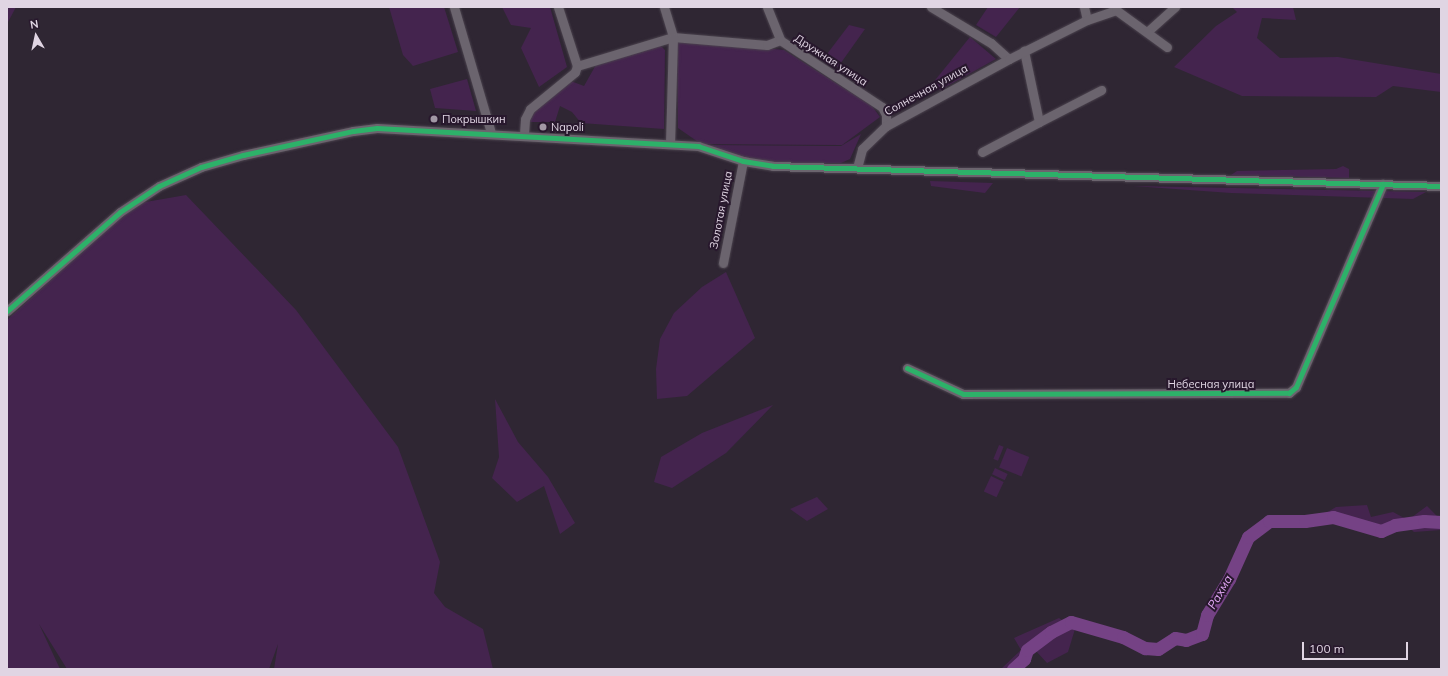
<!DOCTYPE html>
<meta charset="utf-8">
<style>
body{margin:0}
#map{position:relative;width:1448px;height:676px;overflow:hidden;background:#2f2633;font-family:Mulish,sans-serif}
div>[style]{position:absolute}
.green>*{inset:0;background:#44244e;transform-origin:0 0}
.river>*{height:13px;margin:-6.5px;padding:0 6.5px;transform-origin:6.5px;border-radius:6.5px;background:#754285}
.roads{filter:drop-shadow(0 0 1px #4b434e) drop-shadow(0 0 1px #4b434e)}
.minor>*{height:9px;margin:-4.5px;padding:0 4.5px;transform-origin:4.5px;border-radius:4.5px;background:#6b646e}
.cycleway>*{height:5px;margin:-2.5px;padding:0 2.5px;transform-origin:2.5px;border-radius:2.5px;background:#2db169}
.dots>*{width:11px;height:11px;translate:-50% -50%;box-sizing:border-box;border:2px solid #28182d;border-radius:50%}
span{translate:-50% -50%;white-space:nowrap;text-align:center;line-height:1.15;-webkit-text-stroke:4px #28182d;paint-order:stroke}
.street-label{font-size:11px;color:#e0d5e3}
.poi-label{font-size:11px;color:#e0d5e3}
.left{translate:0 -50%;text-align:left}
.water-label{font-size:12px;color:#e3a8f6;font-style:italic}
.frame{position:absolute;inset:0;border:8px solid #e0d5e3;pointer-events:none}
.north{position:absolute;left:16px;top:16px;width:40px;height:40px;-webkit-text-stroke:3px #28182d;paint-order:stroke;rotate:351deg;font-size:11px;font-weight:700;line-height:16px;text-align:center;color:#e0d5e3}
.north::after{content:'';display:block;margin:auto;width:14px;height:18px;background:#e0d5e3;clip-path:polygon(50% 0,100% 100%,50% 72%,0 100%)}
.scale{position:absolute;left:1302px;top:642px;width:106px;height:18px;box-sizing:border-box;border:2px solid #e0d5e3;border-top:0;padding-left:5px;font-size:12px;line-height:14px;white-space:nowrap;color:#e0d5e3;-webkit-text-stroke:3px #28182d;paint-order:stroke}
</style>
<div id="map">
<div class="green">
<i style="clip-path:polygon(7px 7px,16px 7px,7px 24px)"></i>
<i style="clip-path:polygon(389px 7px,444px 7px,458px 52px,413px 66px,403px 55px)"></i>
<i style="clip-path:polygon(502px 7px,550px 7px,567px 67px,539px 87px,521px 48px,531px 28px,511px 25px)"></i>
<i style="clip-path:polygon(988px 7px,1020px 7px,996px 37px,976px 25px)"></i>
<i style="clip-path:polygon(1232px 7px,1293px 7px,1296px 20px,1262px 18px,1257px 38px,1280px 58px,1338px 57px,1441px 74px,1441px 92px,1393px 86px,1376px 97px,1242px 96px,1174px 67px,1216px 26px,1237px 12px)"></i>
<i style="clip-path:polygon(849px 25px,865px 29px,838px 67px,824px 58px)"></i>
<i style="clip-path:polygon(970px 37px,996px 59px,940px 90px,932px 84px)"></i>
<i style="clip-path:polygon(677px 39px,784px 50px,872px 106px,880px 117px,842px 145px,701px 144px,678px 128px)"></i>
<i style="clip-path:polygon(659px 44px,665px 50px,664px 129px,581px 123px,572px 112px,560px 106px,555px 122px,526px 122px,531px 108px,568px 80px,584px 86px,597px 63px)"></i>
<i style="clip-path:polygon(467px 79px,476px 111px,435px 108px,430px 89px)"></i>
<i style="clip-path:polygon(861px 134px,850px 159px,841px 163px,783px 163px,751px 159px,708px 145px,841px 146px)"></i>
<i style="clip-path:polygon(1343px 166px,1349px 169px,1349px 178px,1231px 175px,1237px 171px,1336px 169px)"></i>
<i style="clip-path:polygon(930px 181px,993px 183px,985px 193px,931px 186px)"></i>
<i style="clip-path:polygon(1133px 186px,1426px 192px,1413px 199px,1231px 193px)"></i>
<i style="clip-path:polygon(186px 195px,296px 310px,398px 447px,440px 562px,434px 593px,445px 607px,483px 629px,493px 669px,274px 669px,278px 644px,269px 669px,67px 669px,39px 624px,60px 669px,7px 669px,7px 320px,116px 221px,140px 203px)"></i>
<i style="clip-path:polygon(726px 272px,755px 338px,687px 396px,657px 399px,656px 369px,660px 339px,674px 313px,702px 287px)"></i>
<i style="clip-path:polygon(495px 399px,518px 442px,548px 477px,575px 523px,560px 534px,544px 486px,517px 502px,492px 478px,499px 457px)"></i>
<i style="clip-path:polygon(773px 405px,726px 453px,672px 488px,654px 482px,661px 457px,702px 433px)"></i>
<i style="left:999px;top:445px;width:5px;height:15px;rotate:22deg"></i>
<i style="left:1007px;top:448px;width:24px;height:21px;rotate:22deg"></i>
<i style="left:995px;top:468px;width:14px;height:7px;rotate:25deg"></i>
<i style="left:991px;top:476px;width:14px;height:17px;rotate:25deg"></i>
<i style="clip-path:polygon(817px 497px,828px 509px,807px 521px,790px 509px)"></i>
<i style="clip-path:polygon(1367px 505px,1371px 517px,1393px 512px,1408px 520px,1427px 506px,1441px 520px,1441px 530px,1414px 532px,1408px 526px,1385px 535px,1355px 520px,1326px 513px,1336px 507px)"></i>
<i style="clip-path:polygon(1059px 618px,1075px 629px,1068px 652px,1047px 663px,1036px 651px,1021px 669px,1001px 669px,1021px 650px,1014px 638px)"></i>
</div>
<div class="river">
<i style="left:1013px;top:669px;width:15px;rotate:-42deg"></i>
<i style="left:1024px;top:659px;width:9px;rotate:-72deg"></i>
<i style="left:1027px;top:650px;width:30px;rotate:-37deg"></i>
<i style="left:1051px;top:632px;width:22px;rotate:-27deg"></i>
<i style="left:1071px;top:622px;width:54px;rotate:16.1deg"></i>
<i style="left:1123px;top:637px;width:25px;rotate:27deg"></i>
<i style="left:1145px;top:648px;width:13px;rotate:4deg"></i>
<i style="left:1158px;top:649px;width:20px;rotate:-33deg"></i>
<i style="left:1175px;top:638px;width:11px;rotate:10deg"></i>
<i style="left:1186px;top:640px;width:17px;rotate:-21deg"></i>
<i style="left:1202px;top:634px;width:20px;rotate:-75deg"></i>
<i style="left:1207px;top:615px;width:42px;rotate:-58.6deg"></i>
<i style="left:1229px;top:579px;width:46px;rotate:-65.7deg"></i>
<i style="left:1248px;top:537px;width:26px;rotate:-37deg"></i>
<i style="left:1269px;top:521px;width:36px"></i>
<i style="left:1305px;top:521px;width:28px;rotate:-8deg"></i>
<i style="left:1333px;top:517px;width:50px;rotate:16.3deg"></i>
<i style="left:1381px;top:531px;width:15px;rotate:-23deg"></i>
<i style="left:1395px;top:525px;width:29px;rotate:-8deg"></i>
<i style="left:1424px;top:521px;width:17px;rotate:3deg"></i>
</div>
<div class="roads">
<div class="minor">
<i style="left:454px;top:7px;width:131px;rotate:73.6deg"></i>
<i style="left:558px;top:7px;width:62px;rotate:72.1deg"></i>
<i style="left:577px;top:66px;width:100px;rotate:-16.8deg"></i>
<i style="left:673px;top:37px;width:94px;rotate:4.9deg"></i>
<i style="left:767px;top:45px;width:14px;rotate:-21deg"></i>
<i style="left:664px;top:7px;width:31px;rotate:73deg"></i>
<i style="left:673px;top:37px;width:106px;rotate:91.6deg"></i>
<i style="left:767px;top:7px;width:35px;rotate:68deg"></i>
<i style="left:780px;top:40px;width:122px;rotate:33.3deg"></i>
<i style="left:882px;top:107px;width:9px;rotate:63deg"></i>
<i style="left:886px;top:115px;width:11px;rotate:90deg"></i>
<i style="left:931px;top:7px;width:70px;rotate:31deg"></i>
<i style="left:991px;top:43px;width:24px;rotate:42deg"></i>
<i style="left:1084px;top:7px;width:13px;rotate:77deg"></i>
<i style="left:1147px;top:32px;width:38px;rotate:-42deg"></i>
<i style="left:1039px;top:122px;width:70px;rotate:-27.3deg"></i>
<i style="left:524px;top:134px;width:15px;rotate:-86deg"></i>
<i style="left:525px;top:119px;width:11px;rotate:-63deg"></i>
<i style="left:530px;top:109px;width:58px;rotate:-39.4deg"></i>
<i style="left:575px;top:72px;width:6px;rotate:-72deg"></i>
<i style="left:982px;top:152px;width:64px;rotate:-27.8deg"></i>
<i style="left:1039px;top:122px;width:73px;rotate:-101.9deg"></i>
<i style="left:857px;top:168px;width:20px;rotate:-75deg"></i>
<i style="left:862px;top:149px;width:33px;rotate:-44deg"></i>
<i style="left:886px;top:126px;width:140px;rotate:-28.6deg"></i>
<i style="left:1009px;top:59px;width:87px;rotate:-26.6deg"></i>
<i style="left:1087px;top:20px;width:31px;rotate:-19deg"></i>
<i style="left:1116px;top:10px;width:63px;rotate:36deg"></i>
<i style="left:723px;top:263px;width:104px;rotate:-78.9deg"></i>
<i style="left:7px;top:311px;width:150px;rotate:-41.2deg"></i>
<i style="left:120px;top:212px;width:47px;rotate:-33.7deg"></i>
<i style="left:159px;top:186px;width:46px;rotate:-24.3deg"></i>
<i style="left:201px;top:167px;width:44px;rotate:-15.9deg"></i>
<i style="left:243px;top:155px;width:113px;rotate:-12.3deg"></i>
<i style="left:353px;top:131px;width:24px;rotate:-7deg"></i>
<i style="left:377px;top:128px;width:322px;rotate:3.2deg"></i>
<i style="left:698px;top:146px;width:47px;rotate:18.4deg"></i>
<i style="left:743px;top:161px;width:30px;rotate:9deg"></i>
<i style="left:773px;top:166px;width:668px;rotate:1.71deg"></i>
<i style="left:907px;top:368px;width:62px;rotate:24.9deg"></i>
<i style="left:963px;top:394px;width:326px;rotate:-0.2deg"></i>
<i style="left:1289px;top:393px;width:9px;rotate:-41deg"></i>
<i style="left:1296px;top:387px;width:221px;rotate:-66.8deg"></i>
</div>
</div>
<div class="cycleway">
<i style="left:7px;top:311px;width:150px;rotate:-41.2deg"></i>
<i style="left:120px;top:212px;width:47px;rotate:-33.7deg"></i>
<i style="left:159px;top:186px;width:46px;rotate:-24.3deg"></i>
<i style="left:201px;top:167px;width:44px;rotate:-15.9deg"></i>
<i style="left:243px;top:155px;width:113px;rotate:-12.3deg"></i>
<i style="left:353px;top:131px;width:24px;rotate:-7deg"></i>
<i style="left:377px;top:128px;width:322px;rotate:3.2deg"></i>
<i style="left:698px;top:146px;width:47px;rotate:18.4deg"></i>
<i style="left:743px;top:161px;width:30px;rotate:9deg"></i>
<i style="left:773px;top:166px;width:668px;rotate:1.71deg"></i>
<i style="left:907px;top:368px;width:62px;rotate:24.9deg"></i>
<i style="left:963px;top:394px;width:326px;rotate:-0.2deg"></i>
<i style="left:1289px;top:393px;width:9px;rotate:-41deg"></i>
<i style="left:1296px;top:387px;width:221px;rotate:-66.8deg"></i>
</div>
<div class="dots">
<i style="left:434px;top:119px;background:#a298a5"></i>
<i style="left:543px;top:127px;background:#a298a5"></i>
</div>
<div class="street-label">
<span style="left:831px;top:60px;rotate:33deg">Дружная улица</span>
<span style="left:926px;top:90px;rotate:-29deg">Солнечная улица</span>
<span style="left:721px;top:210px;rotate:-79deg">Золотая улица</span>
<span style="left:1211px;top:384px">Небесная улица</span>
</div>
<div class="poi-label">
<span class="left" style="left:442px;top:119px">Покрышкин</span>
<span class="left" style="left:551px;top:127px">Napoli</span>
</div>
<div class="water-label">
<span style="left:1220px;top:592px;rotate:-60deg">Рахма</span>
</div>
<div class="frame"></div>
<div class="north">N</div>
<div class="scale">100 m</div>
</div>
